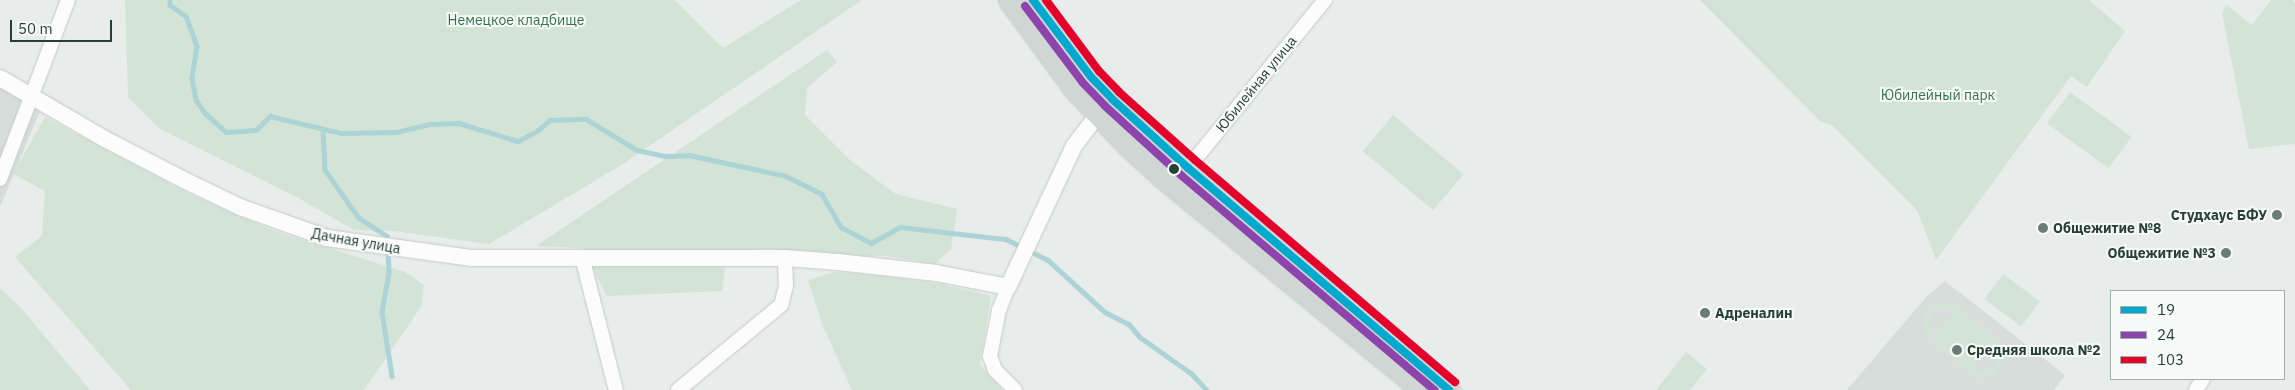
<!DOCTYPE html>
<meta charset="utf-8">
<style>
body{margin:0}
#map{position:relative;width:2295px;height:390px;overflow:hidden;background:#e8ecea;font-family:"IBM Plex Sans",sans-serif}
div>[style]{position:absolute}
.built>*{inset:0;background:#d6ddda}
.green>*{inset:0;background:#d3e4d7;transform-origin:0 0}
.stream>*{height:4.5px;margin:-2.25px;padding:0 2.25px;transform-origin:2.25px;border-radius:2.25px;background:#acd3d6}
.roads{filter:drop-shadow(0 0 1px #c5c9c7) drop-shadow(0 0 1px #c5c9c7)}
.minor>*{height:14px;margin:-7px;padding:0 7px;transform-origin:7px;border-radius:7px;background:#fcfcfc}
.tertiary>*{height:16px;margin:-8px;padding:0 8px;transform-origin:8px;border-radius:8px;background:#fcfcfc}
.primary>*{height:21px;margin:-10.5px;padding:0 10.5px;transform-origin:10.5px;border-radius:10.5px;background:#d0d6d4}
.bus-1>*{height:8px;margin:-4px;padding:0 4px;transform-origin:4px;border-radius:4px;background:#00a9ce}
.bus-2>*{height:8px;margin:-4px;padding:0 4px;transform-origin:4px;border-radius:4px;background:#8e44ad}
.bus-3>*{height:8px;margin:-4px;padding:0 4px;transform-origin:4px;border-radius:4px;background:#e4002b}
.dots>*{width:14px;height:14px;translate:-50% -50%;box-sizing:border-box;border:2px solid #f7faf8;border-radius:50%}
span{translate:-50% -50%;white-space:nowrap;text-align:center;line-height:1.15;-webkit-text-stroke:4px #f7faf8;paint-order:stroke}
.park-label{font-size:14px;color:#337348}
.street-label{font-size:14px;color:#263f37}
.poi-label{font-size:14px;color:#263f37;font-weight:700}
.right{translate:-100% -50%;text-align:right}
.left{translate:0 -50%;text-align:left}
.legend{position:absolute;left:2110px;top:290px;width:175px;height:90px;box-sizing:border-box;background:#f7faf8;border:1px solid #a3afab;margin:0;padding:6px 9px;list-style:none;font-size:15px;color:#263f37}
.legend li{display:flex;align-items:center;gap:10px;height:25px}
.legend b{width:25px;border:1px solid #a3afab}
.scale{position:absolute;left:10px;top:20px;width:102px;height:22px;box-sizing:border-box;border:2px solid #263f37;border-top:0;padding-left:6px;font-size:15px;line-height:18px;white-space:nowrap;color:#263f37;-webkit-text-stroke:4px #f7faf8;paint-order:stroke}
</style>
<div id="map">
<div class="built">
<i style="clip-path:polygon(0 80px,43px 104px,0 207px)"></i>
<i style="clip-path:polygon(1945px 281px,2065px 375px,2054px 390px,1847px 390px,1927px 296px)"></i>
</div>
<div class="green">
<i style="clip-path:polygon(125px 0,675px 0,723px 48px,801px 0,862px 0,623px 164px,489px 244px,393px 231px,354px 230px,298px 198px,278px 232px,405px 272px,424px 285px,421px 307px,364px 390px,131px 390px,15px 257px,42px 236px,45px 191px,13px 174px,45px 117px,192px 195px,277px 232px,298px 198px,159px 128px,128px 97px)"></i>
<i style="clip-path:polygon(1700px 0,2089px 0,2125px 31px,2087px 87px,2071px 76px,1936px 260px,1917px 210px,1833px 126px,1820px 121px)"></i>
<i style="clip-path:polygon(2271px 0,2292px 0,2295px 4px,2295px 144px,2249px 149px,2222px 13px,2226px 5px,2252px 25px)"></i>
<i style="clip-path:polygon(827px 50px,837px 62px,807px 88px,805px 115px,850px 160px,896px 194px,957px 209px,951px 249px,935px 264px,887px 256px,885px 276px,941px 284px,991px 296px,980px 365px,1003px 390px,852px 390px,822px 324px,808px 280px,835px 272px,885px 276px,887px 256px,814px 256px,769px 249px,727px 251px,722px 291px,607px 296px,582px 248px,536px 246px)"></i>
<i style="left:2070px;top:92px;width:76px;height:39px;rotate:36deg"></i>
<i style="left:1393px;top:115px;width:92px;height:47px;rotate:40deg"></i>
<i style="left:2003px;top:274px;width:46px;height:31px;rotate:37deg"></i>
<i style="clip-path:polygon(0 288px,21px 308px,90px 390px,0 390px)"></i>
<i style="clip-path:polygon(evenodd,1939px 301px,1958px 306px,2002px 345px,2005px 358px,1995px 376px,1981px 379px,1969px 375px,1925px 334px,1923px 314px,1939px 301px,1941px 308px,1954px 312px,1934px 334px,1929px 326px,1930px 317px,1941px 308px,1939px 301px,1992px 346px,1997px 353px,1994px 366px,1987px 372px,1973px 369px,1992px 346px)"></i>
<i style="clip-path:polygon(1686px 352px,1707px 369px,1690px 390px,1656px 390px)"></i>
</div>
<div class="stream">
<i style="left:170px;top:0;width:5px;rotate:90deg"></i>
<i style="left:170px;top:5px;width:19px;rotate:35deg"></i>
<i style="left:186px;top:16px;width:32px;rotate:70deg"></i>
<i style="left:197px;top:46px;width:33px;rotate:99deg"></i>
<i style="left:192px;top:79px;width:21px;rotate:79deg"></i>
<i style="left:196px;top:100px;width:16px;rotate:55deg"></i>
<i style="left:205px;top:113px;width:28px;rotate:42deg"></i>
<i style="left:226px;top:132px;width:30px;rotate:-4deg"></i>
<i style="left:256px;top:130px;width:20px;rotate:-45deg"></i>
<i style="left:270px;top:116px;width:73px;rotate:13.5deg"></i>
<i style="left:341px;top:133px;width:55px;rotate:-1deg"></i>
<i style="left:396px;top:132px;width:35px;rotate:-13deg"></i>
<i style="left:430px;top:124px;width:29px;rotate:-2deg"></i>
<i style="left:459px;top:123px;width:62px;rotate:17deg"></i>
<i style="left:518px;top:141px;width:21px;rotate:-28deg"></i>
<i style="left:537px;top:131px;width:17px;rotate:-40deg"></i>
<i style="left:550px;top:120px;width:36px;rotate:-2deg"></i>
<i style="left:586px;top:119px;width:60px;rotate:31.3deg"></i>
<i style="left:637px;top:150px;width:30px;rotate:12deg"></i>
<i style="left:666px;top:156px;width:23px;rotate:-2deg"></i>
<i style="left:689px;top:155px;width:99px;rotate:12.2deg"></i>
<i style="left:786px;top:176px;width:40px;rotate:26.6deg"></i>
<i style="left:822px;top:194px;width:38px;rotate:60deg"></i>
<i style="left:841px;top:227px;width:34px;rotate:28deg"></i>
<i style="left:871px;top:243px;width:33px;rotate:-29deg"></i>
<i style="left:900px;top:227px;width:107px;rotate:6.5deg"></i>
<i style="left:1006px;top:239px;width:47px;rotate:26.6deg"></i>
<i style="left:1048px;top:260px;width:77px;rotate:42.4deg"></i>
<i style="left:1105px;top:312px;width:27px;rotate:27deg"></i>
<i style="left:1129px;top:324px;width:17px;rotate:50deg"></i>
<i style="left:1140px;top:337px;width:64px;rotate:35.4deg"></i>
<i style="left:1192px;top:374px;width:22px;rotate:47deg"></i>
<i style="left:323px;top:130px;width:40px;rotate:87.1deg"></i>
<i style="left:325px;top:170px;width:59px;rotate:54.7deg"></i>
<i style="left:359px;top:218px;width:33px;rotate:33deg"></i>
<i style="left:387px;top:236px;width:7px;rotate:82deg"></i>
<i style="left:388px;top:251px;width:21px;rotate:87deg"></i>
<i style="left:389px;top:272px;width:41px;rotate:99.9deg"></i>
<i style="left:382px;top:312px;width:65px;rotate:81.1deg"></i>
</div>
<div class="roads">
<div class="minor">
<i style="left:1188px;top:168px;width:217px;rotate:-50.8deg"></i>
<i style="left:0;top:179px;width:191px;rotate:-69.2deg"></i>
<i style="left:582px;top:257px;width:137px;rotate:75.7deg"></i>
<i style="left:1008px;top:287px;width:25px;rotate:111deg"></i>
<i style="left:999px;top:310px;width:47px;rotate:101.1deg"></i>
<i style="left:990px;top:356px;width:15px;rotate:70deg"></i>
<i style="left:995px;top:370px;width:28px;rotate:45deg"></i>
<i style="left:678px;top:390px;width:134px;rotate:-39.5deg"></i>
<i style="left:781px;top:305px;width:20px;rotate:-75deg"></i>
<i style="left:786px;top:286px;width:28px;rotate:-92deg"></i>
<i style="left:2196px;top:390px;width:13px;rotate:-58deg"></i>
</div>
<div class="tertiary">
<i style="left:0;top:78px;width:119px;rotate:30.2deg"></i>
<i style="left:103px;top:138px;width:91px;rotate:27.4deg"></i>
<i style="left:184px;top:180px;width:62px;rotate:25.7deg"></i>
<i style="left:240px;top:207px;width:92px;rotate:19.6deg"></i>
<i style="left:327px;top:238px;width:145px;rotate:7.9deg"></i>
<i style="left:471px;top:258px;width:314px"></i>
<i style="left:785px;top:258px;width:53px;rotate:4.3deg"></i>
<i style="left:838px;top:262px;width:99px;rotate:6.4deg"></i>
<i style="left:936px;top:273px;width:73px;rotate:11deg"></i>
<i style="left:1008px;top:287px;width:156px;rotate:-64.9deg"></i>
<i style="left:1074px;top:146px;width:51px;rotate:-52.9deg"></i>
</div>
<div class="primary">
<i style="left:1009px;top:0;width:112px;rotate:53.7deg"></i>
<i style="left:1075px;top:90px;width:77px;rotate:46.6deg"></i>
<i style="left:1128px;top:146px;width:47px;rotate:42.4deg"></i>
<i style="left:1163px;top:178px;width:335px;rotate:39.3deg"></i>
<i style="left:1033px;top:0;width:96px;rotate:53deg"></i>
<i style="left:1091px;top:77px;width:30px;rotate:46deg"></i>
<i style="left:1112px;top:99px;width:103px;rotate:42.2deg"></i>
<i style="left:1188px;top:168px;width:343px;rotate:40.4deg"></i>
</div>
</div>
<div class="bus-1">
<i style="left:1033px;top:0;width:96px;rotate:53deg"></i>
<i style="left:1091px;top:77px;width:30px;rotate:46deg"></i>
<i style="left:1112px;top:99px;width:103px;rotate:42.2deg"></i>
<i style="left:1188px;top:168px;width:343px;rotate:40.4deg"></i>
</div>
<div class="bus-2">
<i style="left:1025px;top:6px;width:96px;rotate:53deg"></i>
<i style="left:1083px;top:83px;width:32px;rotate:46deg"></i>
<i style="left:1105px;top:106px;width:104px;rotate:42.3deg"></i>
<i style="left:1182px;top:176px;width:331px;rotate:40.3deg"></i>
</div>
<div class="bus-3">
<i style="left:1046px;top:0;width:89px;rotate:53.3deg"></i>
<i style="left:1099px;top:71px;width:29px;rotate:46deg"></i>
<i style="left:1119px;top:92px;width:102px;rotate:41.8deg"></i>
<i style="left:1195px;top:160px;width:342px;rotate:40.5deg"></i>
</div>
<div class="dots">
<i style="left:1174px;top:169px;background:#263f37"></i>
<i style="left:2277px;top:215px;background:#6a7c76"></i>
<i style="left:2043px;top:228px;background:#6a7c76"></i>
<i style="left:2226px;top:253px;background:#6a7c76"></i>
<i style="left:1705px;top:313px;background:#6a7c76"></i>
<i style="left:1957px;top:350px;background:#6a7c76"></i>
</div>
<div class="park-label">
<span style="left:516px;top:20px">Немецкое кладбище</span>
<span style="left:1938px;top:95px">Юбилейный парк</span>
</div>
<div class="street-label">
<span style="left:1256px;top:84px;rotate:-51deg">Юбилейная улица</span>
<span style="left:356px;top:241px;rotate:10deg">Дачная улица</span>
</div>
<div class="poi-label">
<span class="right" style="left:2267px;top:215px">Студхаус БФУ</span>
<span class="left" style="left:2053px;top:228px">Общежитие №8</span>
<span class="right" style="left:2216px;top:253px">Общежитие №3</span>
<span class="left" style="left:1715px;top:313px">Адреналин</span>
<span class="left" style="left:1967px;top:350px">Средняя школа №2</span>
</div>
<ul class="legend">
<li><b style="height:6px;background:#00a9ce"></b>19</li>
<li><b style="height:6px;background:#8e44ad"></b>24</li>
<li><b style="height:6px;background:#e4002b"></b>103</li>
</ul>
<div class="scale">50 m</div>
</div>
